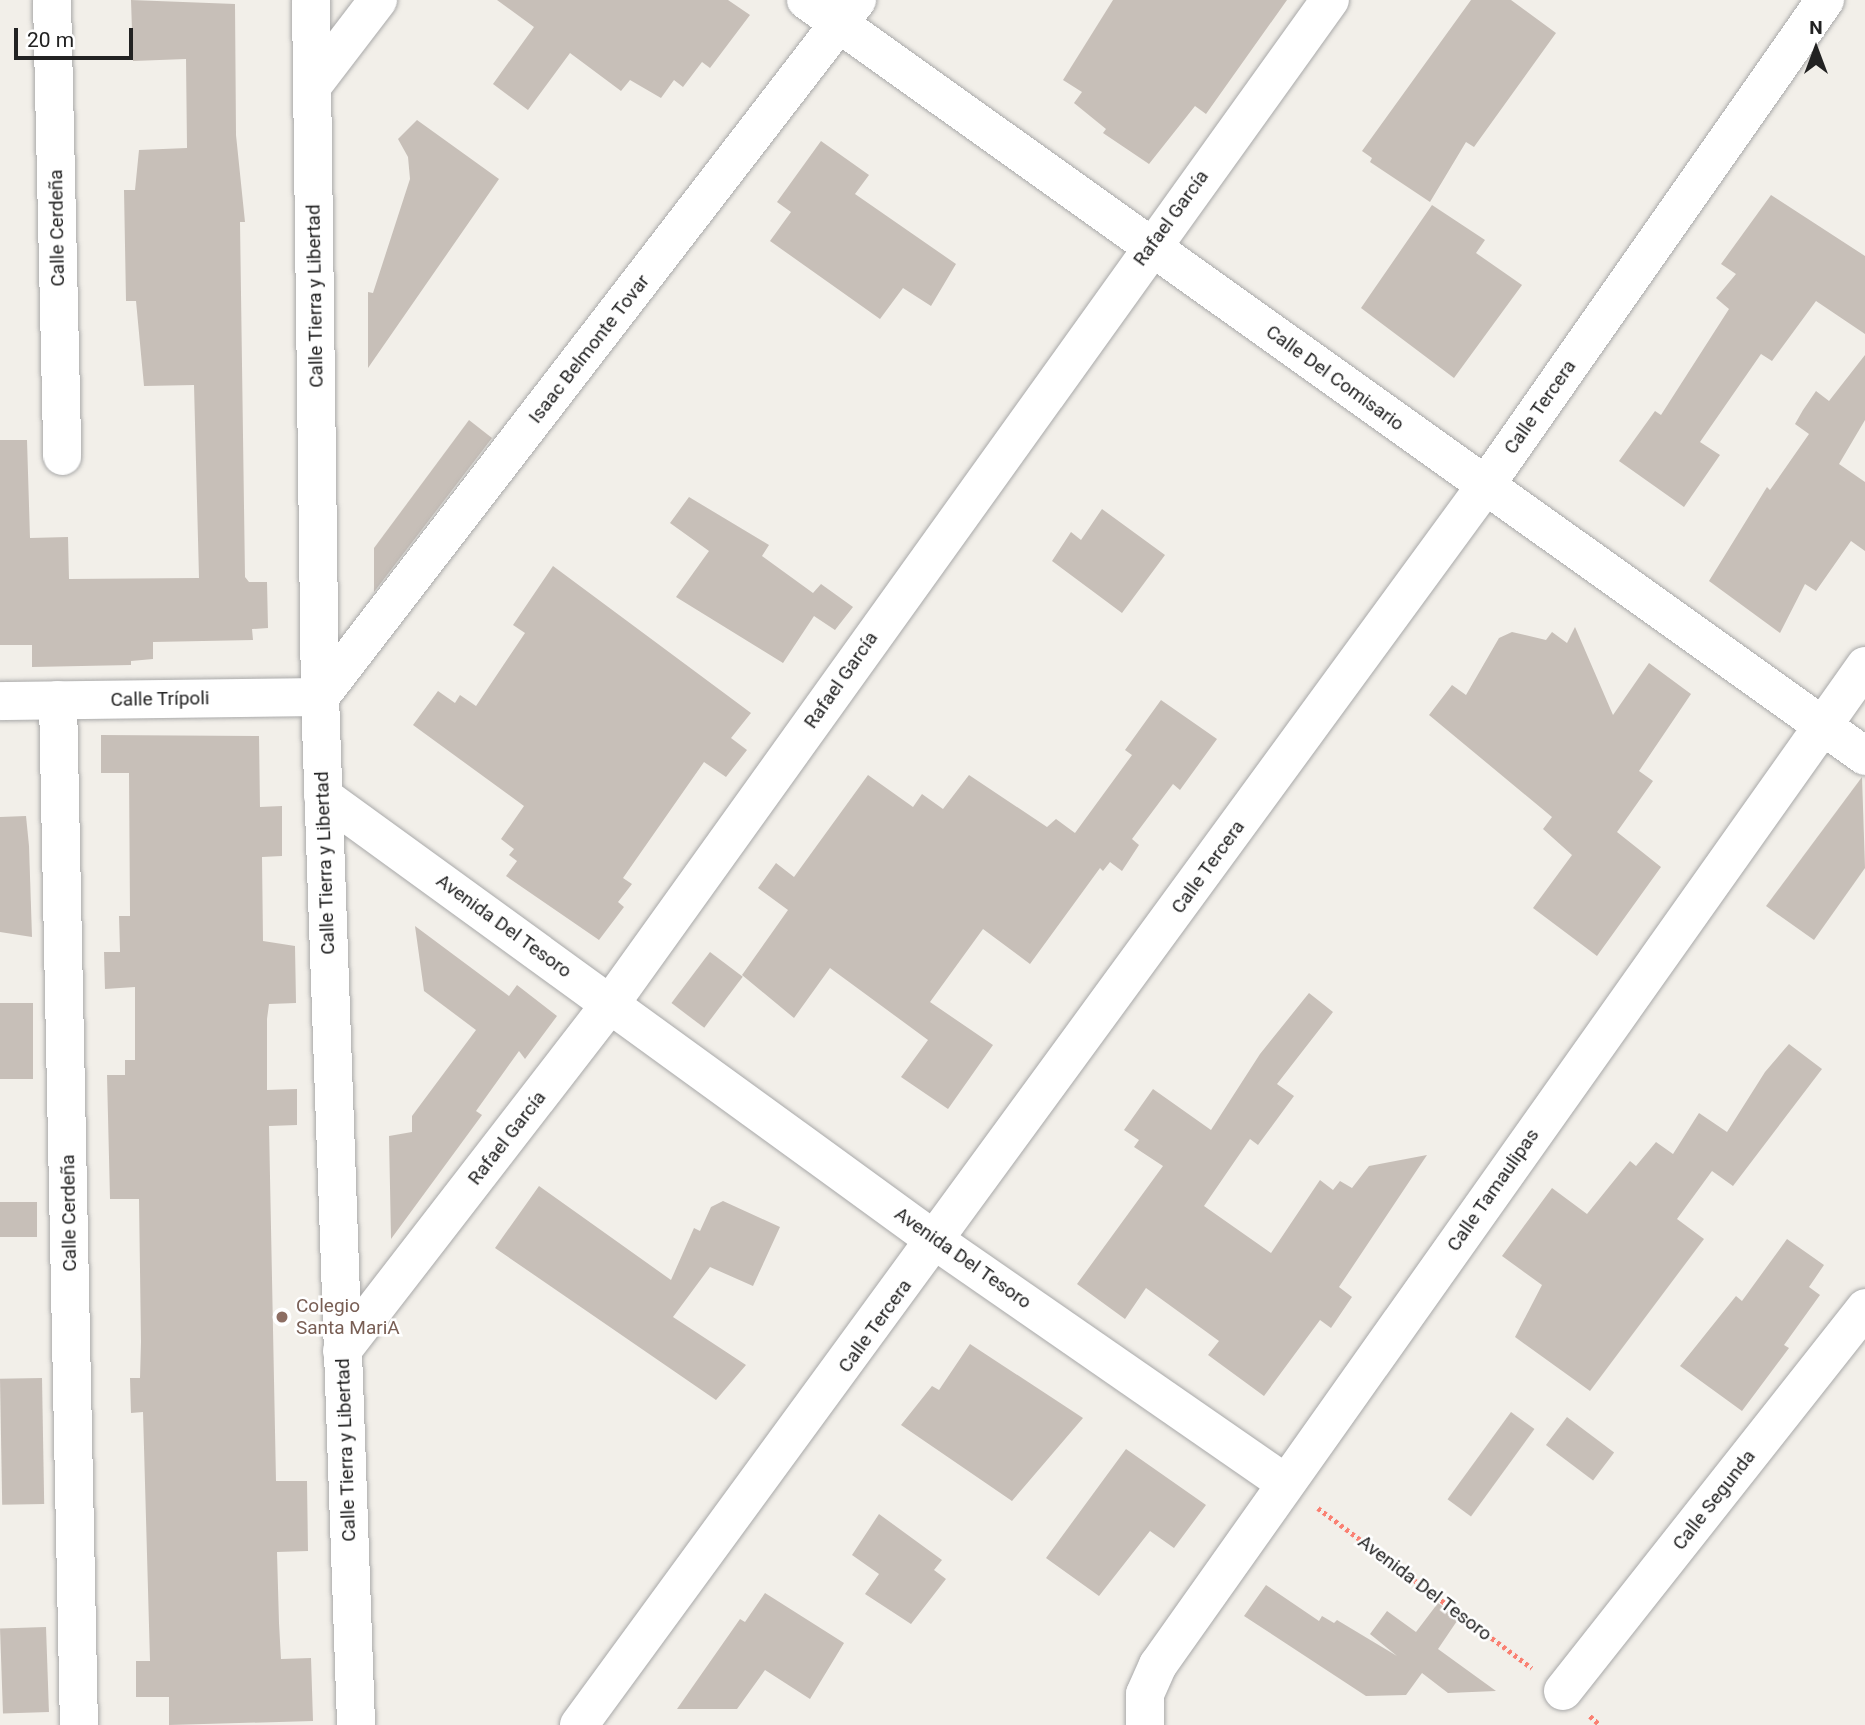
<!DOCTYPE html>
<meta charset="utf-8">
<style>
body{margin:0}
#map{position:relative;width:1865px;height:1725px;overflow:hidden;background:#f2efe9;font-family:Roboto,sans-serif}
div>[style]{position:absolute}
.building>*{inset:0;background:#c7bfb8;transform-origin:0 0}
.path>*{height:4.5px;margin-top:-2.25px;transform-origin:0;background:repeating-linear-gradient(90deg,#fa8072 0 3.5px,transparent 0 7px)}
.roads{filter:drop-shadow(0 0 2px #a9a9a9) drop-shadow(0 0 2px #a9a9a9)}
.minor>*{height:38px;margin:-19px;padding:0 19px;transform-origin:19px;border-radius:19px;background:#fff}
.dots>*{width:19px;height:19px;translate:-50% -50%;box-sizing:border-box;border:4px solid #fff;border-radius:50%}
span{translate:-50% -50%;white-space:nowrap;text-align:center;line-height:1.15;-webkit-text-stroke:5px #fff;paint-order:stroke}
.street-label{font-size:19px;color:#222}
.education-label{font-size:19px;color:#785e54}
.left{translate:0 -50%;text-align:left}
.north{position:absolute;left:1781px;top:14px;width:70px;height:70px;-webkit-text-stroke:5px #fff;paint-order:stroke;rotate:0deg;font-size:19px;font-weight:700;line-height:28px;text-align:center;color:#222}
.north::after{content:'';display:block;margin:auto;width:24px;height:32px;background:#222;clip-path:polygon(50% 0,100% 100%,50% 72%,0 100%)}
.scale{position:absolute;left:14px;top:28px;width:119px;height:32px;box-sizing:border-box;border:4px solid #222;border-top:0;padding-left:9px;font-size:21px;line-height:24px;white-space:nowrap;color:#222;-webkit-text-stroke:5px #fff;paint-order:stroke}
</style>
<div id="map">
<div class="building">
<i style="clip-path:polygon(131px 0,235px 4px,236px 135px,245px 222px,240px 222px,245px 577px,249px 582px,267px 582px,268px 628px,252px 629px,253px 640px,153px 642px,153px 659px,131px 661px,131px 665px,32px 667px,32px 645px,0 645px,0 440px,27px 440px,30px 538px,68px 537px,69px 579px,199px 578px,194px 385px,144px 386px,136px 301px,126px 301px,124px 190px,135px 190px,139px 150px,187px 148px,186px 59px,133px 61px)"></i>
<i style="clip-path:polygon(497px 0,728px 0,750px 15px,710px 68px,702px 62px,683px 87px,674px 80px,661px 98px,630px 80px,621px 91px,570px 53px,528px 110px,493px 84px,534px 27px)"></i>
<i style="clip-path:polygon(1113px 0,1287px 0,1206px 114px,1195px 106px,1149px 164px,1103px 133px,1106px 129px,1074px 103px,1082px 92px,1063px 80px)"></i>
<i style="clip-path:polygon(1471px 0,1511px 0,1556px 33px,1474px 147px,1466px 142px,1430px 202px,1370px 162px,1372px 158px,1362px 151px)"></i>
<i style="clip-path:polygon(417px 120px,499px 179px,368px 368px,368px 292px,373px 293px,410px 179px,408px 157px,398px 139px)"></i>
<i style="clip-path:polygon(821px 141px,869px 175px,855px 194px,956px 264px,931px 306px,903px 288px,880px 319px,770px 241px,791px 212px,777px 202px)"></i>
<i style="clip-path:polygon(1771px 195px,1865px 256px,1865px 334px,1816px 301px,1772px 361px,1761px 354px,1700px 442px,1720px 455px,1684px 507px,1619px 461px,1655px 411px,1661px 415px,1729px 309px,1716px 298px,1736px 274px,1721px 264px)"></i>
<i style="clip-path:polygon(1432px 205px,1485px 240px,1476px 253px,1522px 285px,1454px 378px,1361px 308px)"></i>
<i style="clip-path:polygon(1865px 355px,1865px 420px,1839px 464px,1865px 482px,1865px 551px,1851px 541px,1816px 591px,1805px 584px,1780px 633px,1709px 581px,1767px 487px,1770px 490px,1809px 434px,1795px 424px,1803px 410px,1816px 391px,1829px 401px)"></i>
<i style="clip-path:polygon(469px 420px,492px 438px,374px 592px,374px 548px)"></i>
<i style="clip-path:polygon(689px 497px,769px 545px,762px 556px,813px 593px,821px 584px,853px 607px,835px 630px,814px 616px,783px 663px,676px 597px,709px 551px,670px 523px)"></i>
<i style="clip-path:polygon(1102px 509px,1165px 555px,1122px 613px,1052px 561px,1071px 532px,1081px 540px)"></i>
<i style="clip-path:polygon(553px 566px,751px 713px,731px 738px,747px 750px,726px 777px,704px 762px,623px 878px,632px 884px,618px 902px,624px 907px,599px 940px,506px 876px,517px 861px,509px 855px,514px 849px,501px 839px,524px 806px,413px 725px,438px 691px,455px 703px,460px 695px,476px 706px,525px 633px,513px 625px)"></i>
<i style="clip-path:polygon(1575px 627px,1613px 715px,1649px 663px,1691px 694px,1639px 771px,1653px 781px,1617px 832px,1661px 867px,1597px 956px,1533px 908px,1572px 855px,1543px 829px,1552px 817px,1429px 715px,1452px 685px,1466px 695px,1499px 638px,1512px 632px,1546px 640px,1552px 632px,1567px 643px)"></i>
<i style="clip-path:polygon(1161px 700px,1217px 739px,1180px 790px,1173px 784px,1132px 839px,1139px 845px,1122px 871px,1110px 862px,1103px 871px,1100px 868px,1030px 964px,983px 929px,930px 1002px,993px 1045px,948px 1109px,901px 1077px,928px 1040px,830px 968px,794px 1018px,742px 975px,788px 910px,758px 888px,776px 863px,794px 877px,868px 775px,913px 807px,922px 794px,943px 809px,969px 775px,1047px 827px,1056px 819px,1075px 833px,1132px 755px,1125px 750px)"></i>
<i style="clip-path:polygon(101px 735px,259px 736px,260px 807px,282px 806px,282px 856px,262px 857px,263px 941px,295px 946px,296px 1003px,269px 1004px,267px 1019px,267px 1090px,297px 1089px,297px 1125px,269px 1126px,276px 1481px,307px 1481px,308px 1551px,277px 1552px,279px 1623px,281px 1659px,311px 1658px,313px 1721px,169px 1725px,169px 1697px,136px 1697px,136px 1661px,150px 1661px,143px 1412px,131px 1413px,130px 1378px,140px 1378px,141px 1342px,139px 1199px,110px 1199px,107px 1075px,125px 1075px,125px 1060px,135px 1060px,135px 987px,105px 989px,104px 952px,120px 952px,119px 916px,130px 916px,129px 773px,101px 773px)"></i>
<i style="clip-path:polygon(1862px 777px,1865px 868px,1814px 940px,1766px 906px)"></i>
<i style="clip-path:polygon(26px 816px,29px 846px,32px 937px,0 932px,0 817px)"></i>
<i style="clip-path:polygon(415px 926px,509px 996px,517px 985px,557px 1016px,525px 1059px,519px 1051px,476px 1111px,482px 1115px,391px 1239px,389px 1136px,412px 1132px,412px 1116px,476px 1030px,424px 991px)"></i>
<i style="left:710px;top:952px;width:41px;height:64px;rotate:37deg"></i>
<i style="clip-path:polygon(1309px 993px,1333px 1012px,1277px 1084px,1294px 1096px,1258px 1145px,1250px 1139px,1204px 1206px,1271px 1253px,1320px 1180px,1333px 1190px,1340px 1181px,1352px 1188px,1369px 1166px,1427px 1155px,1339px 1287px,1352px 1297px,1331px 1328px,1320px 1320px,1264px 1396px,1208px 1355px,1219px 1341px,1146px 1288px,1125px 1319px,1077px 1284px,1163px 1166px,1134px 1147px,1139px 1140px,1124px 1130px,1153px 1089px,1211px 1130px,1260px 1054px)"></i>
<i style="left:0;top:1003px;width:33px;height:76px"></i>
<i style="clip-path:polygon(1789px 1044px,1822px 1069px,1733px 1186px,1712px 1171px,1677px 1219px,1704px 1239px,1590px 1391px,1515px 1337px,1542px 1285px,1502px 1256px,1552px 1188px,1587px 1214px,1630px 1161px,1636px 1166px,1656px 1142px,1673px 1154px,1699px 1113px,1727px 1132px,1765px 1072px)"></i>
<i style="clip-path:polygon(539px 1186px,671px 1280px,694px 1228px,700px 1231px,711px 1207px,723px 1201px,780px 1227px,753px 1286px,710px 1267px,673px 1317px,746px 1365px,716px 1400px,495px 1248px)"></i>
<i style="left:0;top:1202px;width:37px;height:35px"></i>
<i style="clip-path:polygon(1787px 1239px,1824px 1265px,1809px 1287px,1820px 1295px,1784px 1345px,1789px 1348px,1742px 1411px,1680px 1366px,1736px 1296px,1742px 1301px)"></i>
<i style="clip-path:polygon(970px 1344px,1083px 1418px,1012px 1501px,901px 1425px,932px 1386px,939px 1390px)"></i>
<i style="left:42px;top:1378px;width:126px;height:42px;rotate:89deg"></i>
<i style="left:1511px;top:1412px;width:29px;height:108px;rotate:36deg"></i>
<i style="left:1567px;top:1417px;width:59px;height:35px;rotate:37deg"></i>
<i style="clip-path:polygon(1126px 1449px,1206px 1505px,1174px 1548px,1150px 1531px,1099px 1596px,1046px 1558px)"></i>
<i style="clip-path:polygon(879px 1514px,942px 1560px,934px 1570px,946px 1579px,911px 1624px,865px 1594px,879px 1574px,852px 1555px)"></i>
<i style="clip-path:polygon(1266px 1585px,1319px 1621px,1322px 1616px,1334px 1623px,1337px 1620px,1397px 1656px,1370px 1634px,1387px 1611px,1416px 1632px,1438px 1603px,1459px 1618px,1438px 1649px,1496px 1691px,1448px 1693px,1422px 1673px,1406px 1695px,1366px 1696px,1244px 1616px)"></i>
<i style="clip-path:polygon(765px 1593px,844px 1643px,810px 1699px,765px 1670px,737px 1709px,677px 1709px,740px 1619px,745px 1622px)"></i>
<i style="left:46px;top:1627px;width:85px;height:46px;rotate:88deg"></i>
</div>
<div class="path">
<i style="left:1318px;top:1508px;width:267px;rotate:36.8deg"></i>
<i style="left:1590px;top:1716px;width:13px;rotate:42deg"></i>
</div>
<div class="roads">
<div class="minor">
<i style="left:52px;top:0;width:456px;rotate:88.7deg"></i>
<i style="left:311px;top:0;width:697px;rotate:89.26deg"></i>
<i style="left:320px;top:697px;width:1029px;rotate:87.99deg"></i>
<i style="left:806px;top:0;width:1301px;rotate:35.52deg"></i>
<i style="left:313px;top:85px;width:107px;rotate:-52.6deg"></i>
<i style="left:58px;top:700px;width:1025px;rotate:88.83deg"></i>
<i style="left:0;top:701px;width:320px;rotate:-0.7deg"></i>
<i style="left:320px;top:697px;width:880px;rotate:-52.39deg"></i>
<i style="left:323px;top:796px;width:759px;rotate:35.99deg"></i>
<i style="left:937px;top:1242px;width:423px;rotate:34.7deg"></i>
<i style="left:342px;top:1351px;width:440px;rotate:-52.3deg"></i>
<i style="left:611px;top:1003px;width:1234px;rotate:-54.37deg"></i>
<i style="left:1563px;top:1691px;width:488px;rotate:-51.7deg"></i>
<i style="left:579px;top:1725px;width:1535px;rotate:-53.82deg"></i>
<i style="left:1485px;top:486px;width:593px;rotate:-55.02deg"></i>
<i style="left:1145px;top:1725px;width:31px;rotate:-90deg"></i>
<i style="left:1145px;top:1694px;width:32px;rotate:-66deg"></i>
<i style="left:1158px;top:1665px;width:1224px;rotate:-54.71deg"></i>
</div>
</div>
<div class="dots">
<i style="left:282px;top:1317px;background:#8d6e63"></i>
</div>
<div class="street-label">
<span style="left:1171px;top:218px;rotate:-54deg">Rafael García</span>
<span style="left:57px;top:228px;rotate:-91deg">Calle Cerdeña</span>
<span style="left:315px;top:296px;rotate:-91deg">Calle Tierra y Libertad</span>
<span style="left:589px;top:349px;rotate:-52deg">Isaac Belmonte Tovar</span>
<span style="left:1335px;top:378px;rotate:36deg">Calle Del Comisario</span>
<span style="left:1540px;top:407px;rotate:-55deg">Calle Tercera</span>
<span style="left:841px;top:680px;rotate:-55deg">Rafael García</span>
<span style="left:160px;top:699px;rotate:-1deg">Calle Trípoli</span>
<span style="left:325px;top:863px;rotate:-92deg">Calle Tierra y Libertad</span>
<span style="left:1208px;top:867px;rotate:-54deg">Calle Tercera</span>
<span style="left:504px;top:926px;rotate:36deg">Avenida Del Tesoro</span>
<span style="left:507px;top:1138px;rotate:-52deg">Rafael García</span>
<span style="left:1493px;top:1190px;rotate:-55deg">Calle Tamaulipas</span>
<span style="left:69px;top:1213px;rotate:-91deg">Calle Cerdeña</span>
<span style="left:963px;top:1258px;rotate:35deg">Avenida Del Tesoro</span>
<span style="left:875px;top:1326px;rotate:-54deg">Calle Tercera</span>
<span style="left:346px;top:1450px;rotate:-92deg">Calle Tierra y Libertad</span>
<span style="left:1714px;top:1500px;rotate:-52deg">Calle Segunda</span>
<span style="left:1425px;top:1588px;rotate:37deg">Avenida Del Tesoro</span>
</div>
<div class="education-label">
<span class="left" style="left:296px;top:1317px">Colegio<br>Santa MariA</span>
</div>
<div class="north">N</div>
<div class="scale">20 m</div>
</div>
